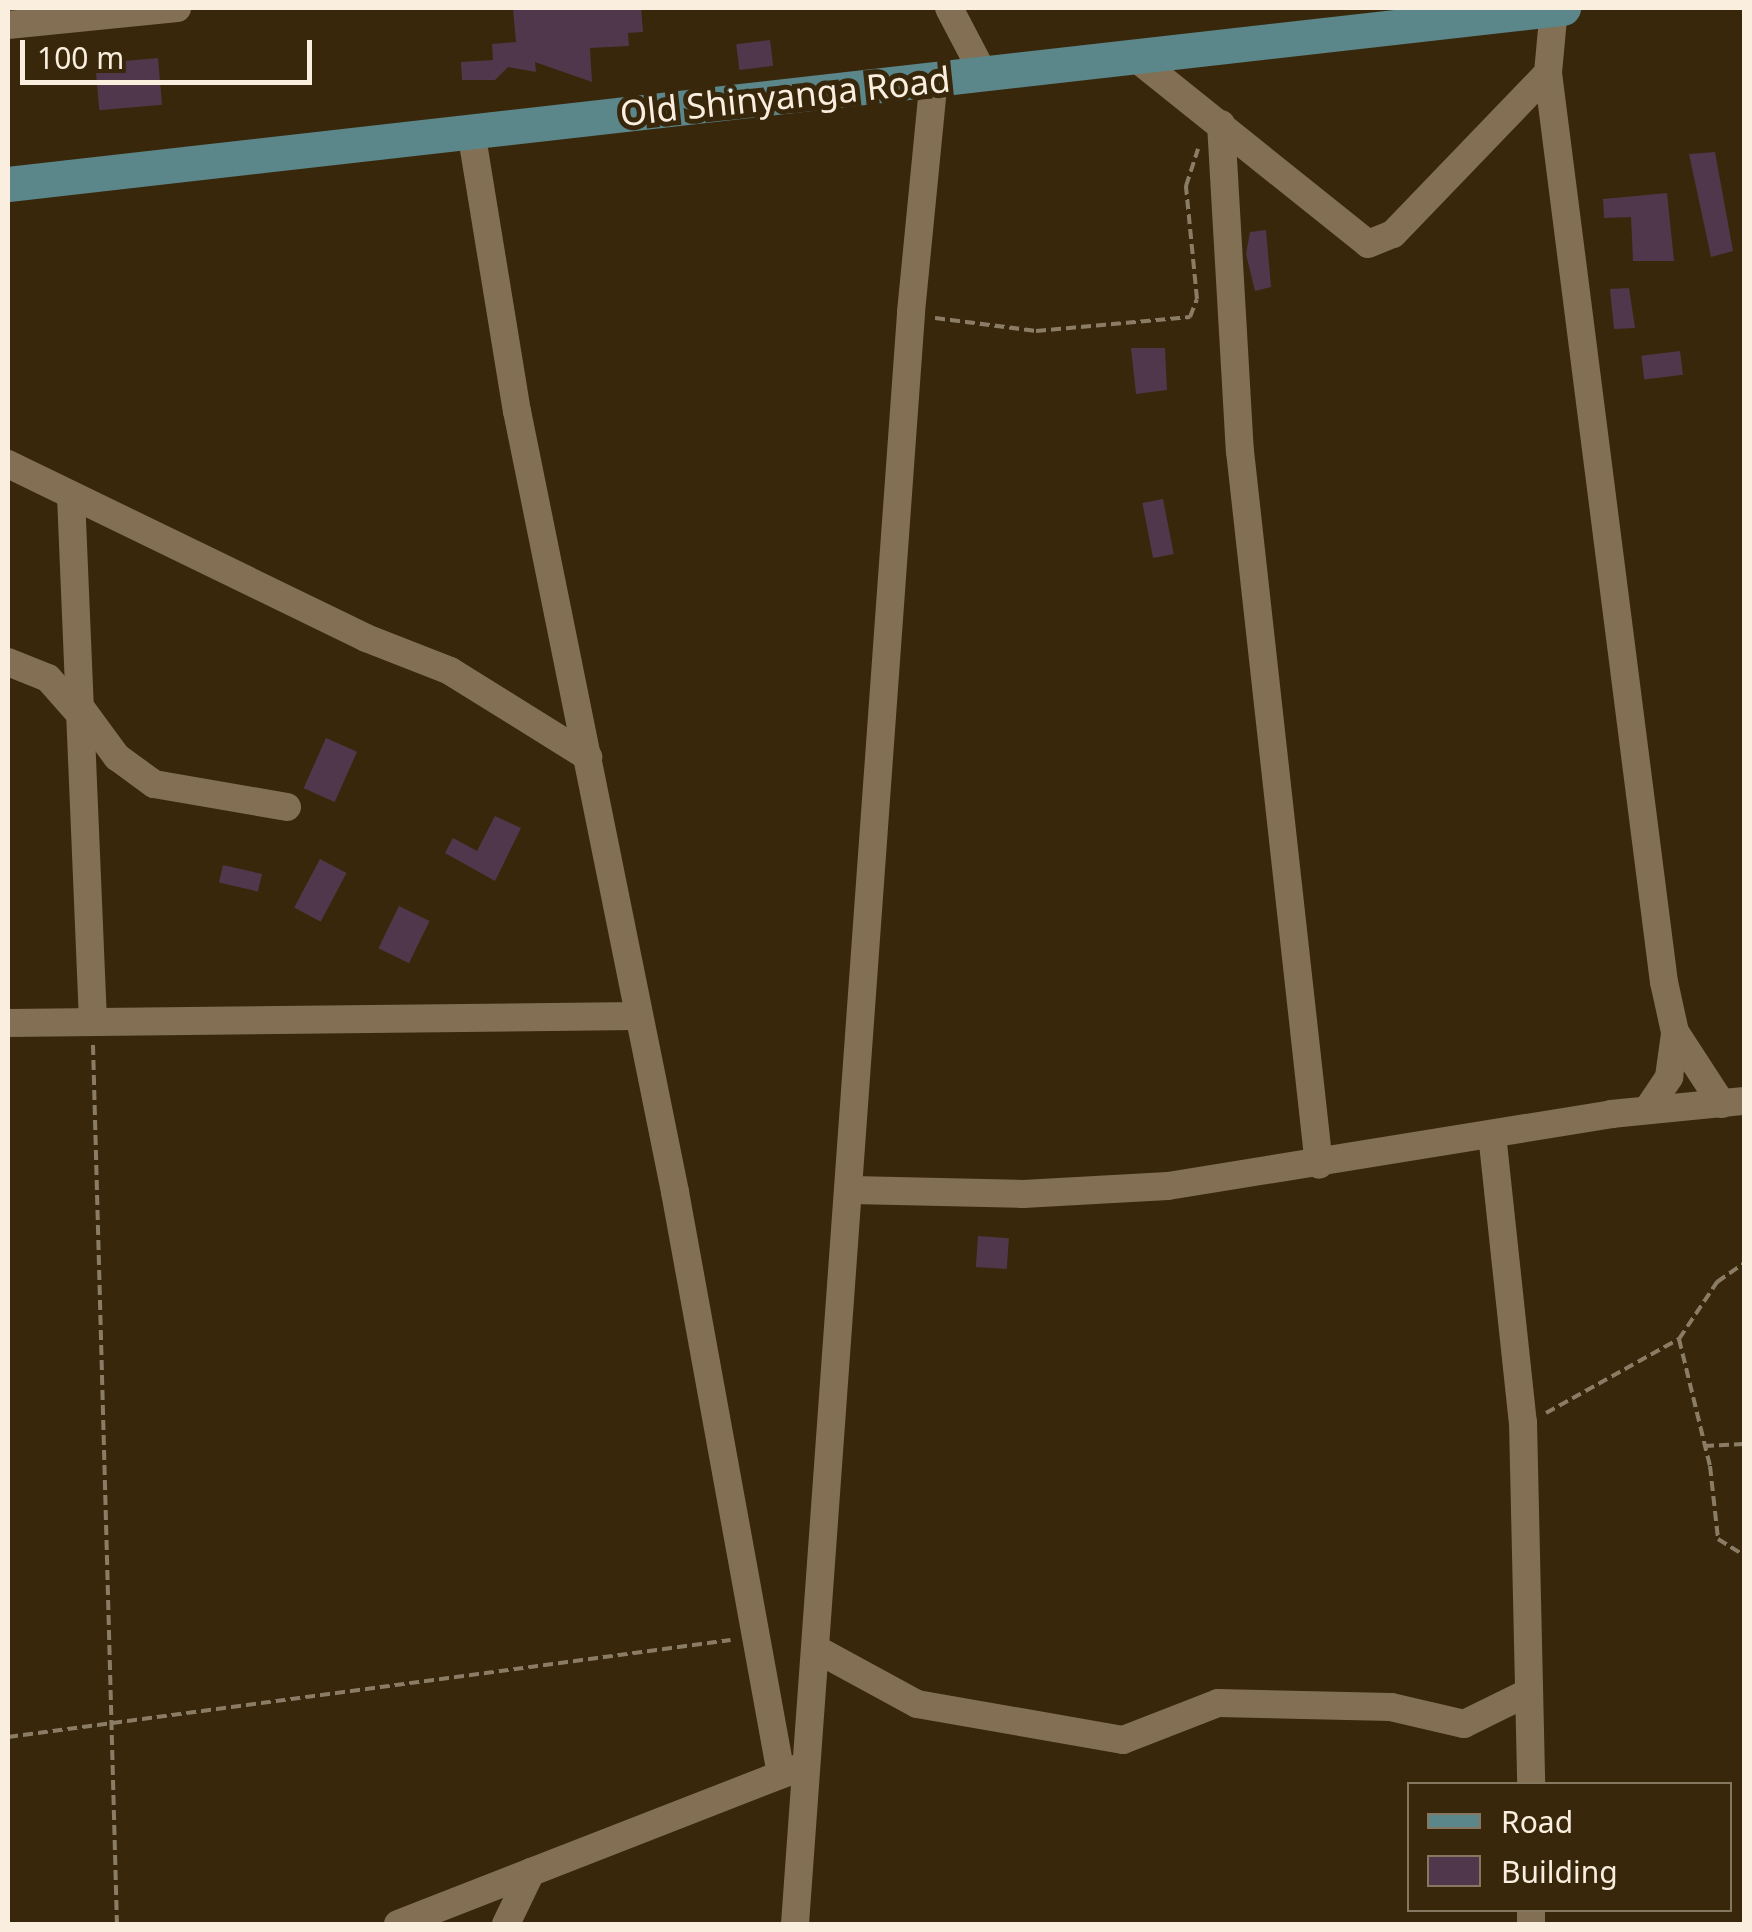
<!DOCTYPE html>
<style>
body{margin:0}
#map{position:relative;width:1752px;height:1932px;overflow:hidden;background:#38270b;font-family:"Noto Sans",sans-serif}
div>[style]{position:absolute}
.building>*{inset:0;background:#51374b;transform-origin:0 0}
.path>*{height:4px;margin-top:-2px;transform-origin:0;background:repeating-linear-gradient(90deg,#8b7c65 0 10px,transparent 0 15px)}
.minor>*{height:28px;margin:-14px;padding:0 14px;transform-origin:14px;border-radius:14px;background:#836f53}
.major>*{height:35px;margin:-17.5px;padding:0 17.5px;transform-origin:17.5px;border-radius:17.5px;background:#5b868a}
span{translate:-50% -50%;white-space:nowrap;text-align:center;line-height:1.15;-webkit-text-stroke:10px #38270b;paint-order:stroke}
.street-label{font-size:35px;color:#faeedf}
.frame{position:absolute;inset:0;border:10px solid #faeedf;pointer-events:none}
.legend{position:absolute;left:1407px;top:1782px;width:325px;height:130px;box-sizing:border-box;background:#38270b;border:2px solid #867760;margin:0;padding:12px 18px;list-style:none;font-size:30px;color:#faeedf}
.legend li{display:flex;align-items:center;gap:20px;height:50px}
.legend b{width:50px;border:2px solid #867760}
.scale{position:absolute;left:20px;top:40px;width:292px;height:45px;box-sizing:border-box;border:5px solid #faeedf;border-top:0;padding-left:12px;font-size:30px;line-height:35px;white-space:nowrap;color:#faeedf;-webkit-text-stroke:8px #38270b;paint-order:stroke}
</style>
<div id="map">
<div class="building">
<i style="clip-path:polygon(641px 8px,643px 32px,628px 33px,629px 46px,590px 48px,592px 82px,535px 62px,536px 72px,508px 67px,495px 80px,462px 80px,461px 62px,493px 60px,492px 44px,516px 42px,513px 9px)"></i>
<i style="left:770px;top:40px;width:26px;height:34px;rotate:83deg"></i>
<i style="left:158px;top:58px;width:47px;height:63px;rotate:85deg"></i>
<i style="clip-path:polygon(1715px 152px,1733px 251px,1711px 257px,1689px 154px)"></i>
<i style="clip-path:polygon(1667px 193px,1674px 261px,1633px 261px,1631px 217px,1604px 218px,1603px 199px)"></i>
<i style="clip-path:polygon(1266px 230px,1271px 287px,1255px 291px,1246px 254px,1250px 232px)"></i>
<i style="clip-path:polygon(1629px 288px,1635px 328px,1614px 329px,1610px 289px)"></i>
<i style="clip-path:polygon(1131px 348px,1165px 348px,1167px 390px,1136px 394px)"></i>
<i style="left:1680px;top:351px;width:24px;height:39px;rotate:83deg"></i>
<i style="left:1163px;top:499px;width:56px;height:21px;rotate:79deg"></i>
<i style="left:326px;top:738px;width:34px;height:55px;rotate:24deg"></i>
<i style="clip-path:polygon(495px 816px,521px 828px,495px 881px,445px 853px,453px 838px,477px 851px)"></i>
<i style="left:320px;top:859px;width:30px;height:55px;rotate:28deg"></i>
<i style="left:223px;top:865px;width:40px;height:18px;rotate:13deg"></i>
<i style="left:399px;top:906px;width:34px;height:47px;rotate:26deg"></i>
<i style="left:978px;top:1236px;width:31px;height:31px;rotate:4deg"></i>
</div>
<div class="path">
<i style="left:935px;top:318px;width:102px;rotate:7.3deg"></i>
<i style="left:1036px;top:331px;width:155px;rotate:-5.2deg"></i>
<i style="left:1190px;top:317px;width:19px;rotate:-69deg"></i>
<i style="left:1197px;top:299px;width:114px;rotate:-95.6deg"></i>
<i style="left:1186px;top:186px;width:39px;rotate:-72deg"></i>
<i style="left:93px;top:1045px;width:879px;rotate:88.44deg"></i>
<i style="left:1679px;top:1339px;width:131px;rotate:76.3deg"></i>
<i style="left:1710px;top:1466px;width:73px;rotate:83.7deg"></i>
<i style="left:1718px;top:1539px;width:31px;rotate:32deg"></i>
<i style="left:1546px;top:1413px;width:152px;rotate:-29.1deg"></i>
<i style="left:1679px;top:1339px;width:69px;rotate:-56.3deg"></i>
<i style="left:1717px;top:1282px;width:33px;rotate:-35deg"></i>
<i style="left:1704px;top:1446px;width:40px;rotate:-2.9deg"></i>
<i style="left:8px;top:1737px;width:729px;rotate:-7.64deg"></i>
</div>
<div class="minor">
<i style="left:949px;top:8px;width:76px;rotate:62.4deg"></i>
<i style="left:1554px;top:8px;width:65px;rotate:95.3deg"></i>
<i style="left:1548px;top:73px;width:916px;rotate:82.73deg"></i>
<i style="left:1664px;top:982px;width:51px;rotate:77.6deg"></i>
<i style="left:1675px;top:1032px;width:86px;rotate:56.9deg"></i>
<i style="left:8px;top:25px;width:170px;rotate:-5.7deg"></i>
<i style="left:1136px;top:58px;width:297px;rotate:38.7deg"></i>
<i style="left:1368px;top:244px;width:27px;rotate:-22deg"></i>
<i style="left:1393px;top:234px;width:223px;rotate:-46.1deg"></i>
<i style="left:1221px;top:124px;width:328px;rotate:86.7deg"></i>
<i style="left:1240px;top:451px;width:718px;rotate:83.69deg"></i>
<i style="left:471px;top:131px;width:284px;rotate:80.7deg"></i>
<i style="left:517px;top:411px;width:797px;rotate:78.56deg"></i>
<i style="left:675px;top:1192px;width:592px;rotate:79.68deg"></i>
<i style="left:8px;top:464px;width:398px;rotate:25.9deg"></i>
<i style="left:366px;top:638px;width:90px;rotate:21.4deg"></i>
<i style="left:450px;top:671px;width:163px;rotate:31.9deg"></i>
<i style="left:71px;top:496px;width:526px;rotate:87.6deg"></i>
<i style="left:8px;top:662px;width:43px;rotate:21.8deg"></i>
<i style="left:48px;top:678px;width:45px;rotate:48.6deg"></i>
<i style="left:78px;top:704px;width:66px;rotate:53.7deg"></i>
<i style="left:117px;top:757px;width:46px;rotate:36.1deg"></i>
<i style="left:154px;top:784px;width:135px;rotate:9.8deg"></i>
<i style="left:8px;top:1023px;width:629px;rotate:-0.64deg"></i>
<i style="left:1647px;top:1110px;width:40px;rotate:-56deg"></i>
<i style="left:1669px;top:1077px;width:43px;rotate:-82.1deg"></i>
<i style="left:1492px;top:1134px;width:290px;rotate:83.9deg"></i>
<i style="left:1523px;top:1422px;width:362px;rotate:88.7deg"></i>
<i style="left:852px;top:1190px;width:171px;rotate:1.3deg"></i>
<i style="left:1023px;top:1194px;width:145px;rotate:-3.2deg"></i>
<i style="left:1168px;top:1186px;width:449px;rotate:-9.2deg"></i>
<i style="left:1611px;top:1114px;width:134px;rotate:-5.6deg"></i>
<i style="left:816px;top:1649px;width:115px;rotate:28.6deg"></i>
<i style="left:917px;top:1704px;width:209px;rotate:9.9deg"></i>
<i style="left:1123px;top:1740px;width:102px;rotate:-21.3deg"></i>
<i style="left:1218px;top:1703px;width:173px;rotate:1.3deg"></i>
<i style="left:1391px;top:1707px;width:75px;rotate:13.1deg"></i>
<i style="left:1464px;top:1724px;width:72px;rotate:-26.2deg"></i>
<i style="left:1531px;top:1910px;width:14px;rotate:90deg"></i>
<i style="left:398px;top:1924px;width:427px;rotate:-21.3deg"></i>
<i style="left:506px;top:1924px;width:58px;rotate:-64.3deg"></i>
<i style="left:795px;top:1924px;width:1616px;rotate:-85.88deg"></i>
<i style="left:911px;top:312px;width:234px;rotate:-84.4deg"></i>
</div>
<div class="major">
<i style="left:8px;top:184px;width:1565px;rotate:-6.46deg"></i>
</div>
<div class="street-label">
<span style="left:785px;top:96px;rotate:-6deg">Old Shinyanga Road</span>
</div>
<div class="frame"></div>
<ul class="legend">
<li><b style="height:12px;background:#5b868a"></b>Road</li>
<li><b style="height:28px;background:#51374b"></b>Building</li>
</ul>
<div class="scale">100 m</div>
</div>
